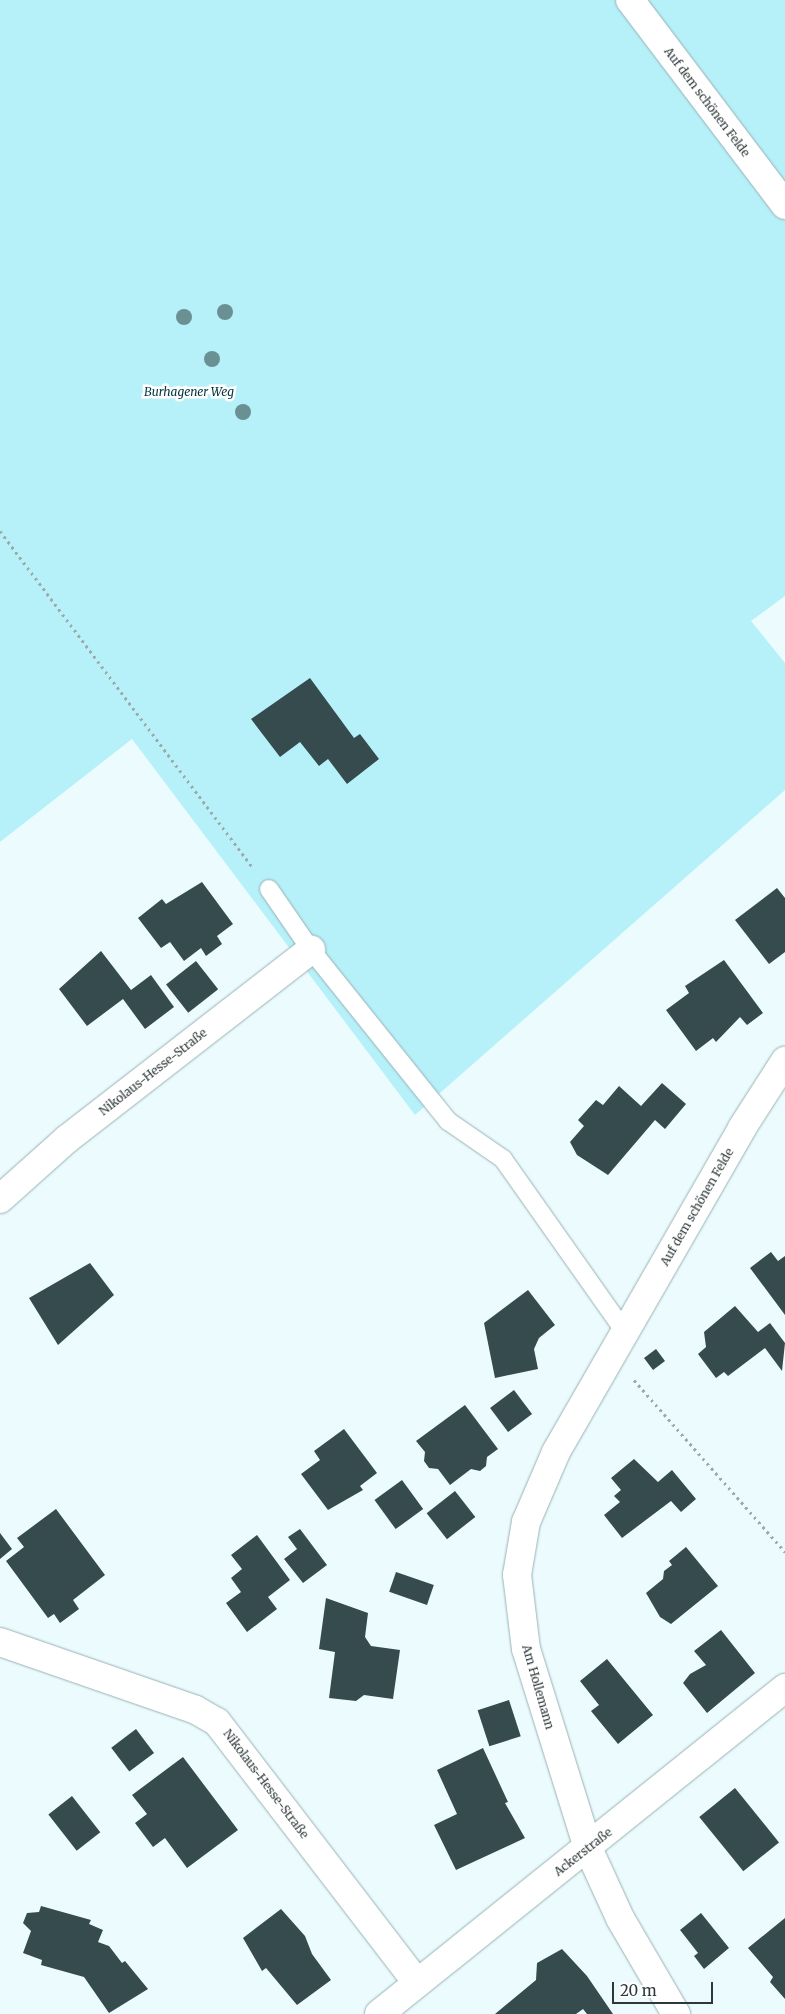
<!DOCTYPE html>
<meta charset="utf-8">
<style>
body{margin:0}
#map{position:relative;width:785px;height:2014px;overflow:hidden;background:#ecfcfe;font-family:Merriweather,serif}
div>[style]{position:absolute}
.green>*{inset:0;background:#b6f1fa}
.building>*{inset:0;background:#354b4e;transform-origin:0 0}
.path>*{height:3px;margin-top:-1.5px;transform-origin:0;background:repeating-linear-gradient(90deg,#9caaab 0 2.5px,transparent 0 6.5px)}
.roads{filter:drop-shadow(0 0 1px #99b1b5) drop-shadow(0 0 1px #99b1b5)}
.lane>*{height:18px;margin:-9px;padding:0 9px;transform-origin:9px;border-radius:9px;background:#fff}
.street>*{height:28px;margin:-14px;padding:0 14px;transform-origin:14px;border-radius:14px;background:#fff}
.trees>*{width:16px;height:16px;margin:-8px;border-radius:50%;background:#6a9094}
span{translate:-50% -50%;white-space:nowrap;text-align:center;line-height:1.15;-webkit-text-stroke:5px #fff;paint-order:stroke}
.street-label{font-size:12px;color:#2e3839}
.park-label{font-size:12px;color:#00373e;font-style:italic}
.scale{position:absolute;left:612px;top:1982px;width:101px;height:22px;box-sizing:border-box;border:2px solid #2e3839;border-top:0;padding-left:6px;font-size:15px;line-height:18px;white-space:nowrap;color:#2e3839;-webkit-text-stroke:4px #fff;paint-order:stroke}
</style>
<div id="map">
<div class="green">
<i style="clip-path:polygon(0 0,785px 0,785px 596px,751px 621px,785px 663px,785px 790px,415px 1115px,132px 739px,0 842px)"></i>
</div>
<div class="building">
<i style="clip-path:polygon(310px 678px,354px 738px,360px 734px,379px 759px,347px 784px,328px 759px,319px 766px,300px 742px,280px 757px,251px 719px)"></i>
<i style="clip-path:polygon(202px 882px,233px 924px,217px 936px,222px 944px,206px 956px,201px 948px,184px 961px,170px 942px,161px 948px,138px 918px,162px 899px,166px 904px)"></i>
<i style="clip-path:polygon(777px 888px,785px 898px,785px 952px,769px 964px,735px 920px)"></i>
<i style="clip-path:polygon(101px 951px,131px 990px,151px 975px,174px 1007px,145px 1029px,123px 999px,87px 1026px,59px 989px)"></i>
<i style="clip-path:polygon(724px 960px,763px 1013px,747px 1025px,740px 1017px,716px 1042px,713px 1038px,696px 1051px,666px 1010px,689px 993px,685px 986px)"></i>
<i style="left:196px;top:961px;width:36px;height:38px;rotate:52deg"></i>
<i style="clip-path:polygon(662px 1083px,686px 1104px,665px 1129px,655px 1120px,608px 1175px,577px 1155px,570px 1142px,584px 1126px,578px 1120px,596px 1100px,603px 1105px,619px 1086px,641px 1106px)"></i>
<i style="clip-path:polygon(771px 1252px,778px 1261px,785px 1256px,785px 1315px,750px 1268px)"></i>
<i style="clip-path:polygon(90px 1263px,114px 1295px,58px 1345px,29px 1298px)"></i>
<i style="clip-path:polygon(528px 1290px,555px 1325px,539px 1338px,534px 1349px,538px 1369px,495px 1378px,484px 1323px)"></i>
<i style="clip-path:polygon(735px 1306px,758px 1332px,770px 1323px,785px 1343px,782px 1371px,765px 1348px,728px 1376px,724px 1372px,716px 1378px,698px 1354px,706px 1347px,704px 1332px)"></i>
<i style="left:656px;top:1349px;width:15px;height:15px;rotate:53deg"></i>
<i style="left:514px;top:1390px;width:30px;height:30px;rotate:53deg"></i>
<i style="clip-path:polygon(465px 1405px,498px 1449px,487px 1457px,486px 1466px,480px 1471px,471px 1469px,450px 1485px,438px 1469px,429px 1468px,424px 1461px,425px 1452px,416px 1441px)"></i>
<i style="clip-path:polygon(344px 1429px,377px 1473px,360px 1486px,363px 1490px,328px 1510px,301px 1474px,320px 1460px,314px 1451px)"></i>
<i style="clip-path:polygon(634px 1459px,658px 1482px,672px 1470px,696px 1499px,681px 1512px,671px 1501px,622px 1538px,604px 1515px,620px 1502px,614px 1496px,621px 1490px,611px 1478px)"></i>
<i style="left:402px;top:1480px;width:36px;height:34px;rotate:54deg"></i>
<i style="left:455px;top:1491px;width:33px;height:36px;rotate:52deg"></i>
<i style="clip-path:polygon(56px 1509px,105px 1575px,73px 1600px,79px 1609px,60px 1623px,54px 1614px,48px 1618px,6px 1561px,24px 1547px,17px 1538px)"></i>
<i style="clip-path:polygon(300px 1529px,327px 1565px,303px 1583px,284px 1559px,297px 1549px,288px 1537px)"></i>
<i style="clip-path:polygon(0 1533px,12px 1549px,0 1559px)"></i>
<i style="clip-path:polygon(257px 1535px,290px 1580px,268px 1597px,277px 1609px,247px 1632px,226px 1603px,241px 1592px,231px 1578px,242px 1569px,231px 1555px)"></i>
<i style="clip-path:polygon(686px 1547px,718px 1586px,671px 1624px,660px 1617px,646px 1593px,663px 1579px,664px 1571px,672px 1565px,669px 1561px)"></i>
<i style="left:396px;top:1572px;width:40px;height:21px;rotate:19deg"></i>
<i style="clip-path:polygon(326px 1598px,368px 1613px,365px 1637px,371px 1646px,400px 1650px,393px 1699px,364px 1695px,356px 1701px,329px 1698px,335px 1652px,319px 1649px)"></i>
<i style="clip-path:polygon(721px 1630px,755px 1673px,707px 1713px,683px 1683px,690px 1674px,706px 1665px,694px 1651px)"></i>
<i style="clip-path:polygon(607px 1659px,653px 1715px,618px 1744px,591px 1711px,599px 1705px,580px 1681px)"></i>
<i style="left:509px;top:1700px;width:38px;height:33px;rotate:72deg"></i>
<i style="left:136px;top:1729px;width:30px;height:31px;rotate:53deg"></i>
<i style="clip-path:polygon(483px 1748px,508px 1802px,505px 1803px,525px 1838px,456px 1870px,434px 1825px,457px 1814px,437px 1770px)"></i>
<i style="clip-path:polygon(183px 1757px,238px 1830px,187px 1868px,165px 1838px,153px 1847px,135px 1823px,147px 1814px,132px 1795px)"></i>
<i style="left:735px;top:1788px;width:70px;height:46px;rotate:51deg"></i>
<i style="left:72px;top:1796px;width:46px;height:30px;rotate:52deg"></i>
<i style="clip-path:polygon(41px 1906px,91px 1920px,89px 1924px,103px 1930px,98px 1942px,109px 1946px,122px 1963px,125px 1961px,148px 1989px,109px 2013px,84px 1977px,41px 1965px,42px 1960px,23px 1953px,31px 1931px,23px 1923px,27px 1913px,39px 1912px)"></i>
<i style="clip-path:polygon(281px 1909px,305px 1936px,312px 1954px,331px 1980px,297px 2005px,266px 1968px,262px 1971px,243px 1938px)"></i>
<i style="clip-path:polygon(701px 1913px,729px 1948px,704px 1969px,694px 1956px,698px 1953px,680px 1930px)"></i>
<i style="clip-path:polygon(785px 1918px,785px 1999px,770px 1982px,773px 1977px,748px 1948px)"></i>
<i style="clip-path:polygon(562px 1949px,587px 1976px,613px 2014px,587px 2014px,583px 2009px,576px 2014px,495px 2014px,536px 1980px,537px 1963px)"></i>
</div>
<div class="path">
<i style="left:0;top:531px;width:421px;rotate:53.1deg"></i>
<i style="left:634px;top:1380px;width:229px;rotate:48.7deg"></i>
</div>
<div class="roads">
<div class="lane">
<i style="left:269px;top:889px;width:74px;rotate:55.5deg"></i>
<i style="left:311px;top:950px;width:219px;rotate:51.3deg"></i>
<i style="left:448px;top:1121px;width:67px;rotate:34.6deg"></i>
<i style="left:503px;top:1159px;width:212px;rotate:54.8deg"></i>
</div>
<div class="street">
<i style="left:630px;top:0;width:257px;rotate:52.9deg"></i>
<i style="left:0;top:1199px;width:90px;rotate:-41.8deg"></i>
<i style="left:67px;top:1139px;width:309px;rotate:-37.8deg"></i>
<i style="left:0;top:1642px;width:207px;rotate:19.1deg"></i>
<i style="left:196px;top:1710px;width:24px;rotate:30deg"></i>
<i style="left:217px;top:1722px;width:329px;rotate:52.5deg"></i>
<i style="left:379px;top:2014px;width:521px;rotate:-38.76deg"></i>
<i style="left:676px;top:2014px;width:111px;rotate:-120.3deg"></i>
<i style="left:620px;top:1918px;width:77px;rotate:-114.6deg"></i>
<i style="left:588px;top:1848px;width:208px;rotate:-107.3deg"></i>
<i style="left:526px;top:1649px;width:75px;rotate:-96.9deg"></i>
<i style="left:517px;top:1575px;width:54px;rotate:-80.4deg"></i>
<i style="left:526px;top:1522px;width:76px;rotate:-66.8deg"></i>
<i style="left:556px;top:1452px;width:374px;rotate:-60.1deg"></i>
<i style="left:742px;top:1128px;width:80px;rotate:-57.3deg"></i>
</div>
</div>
<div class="trees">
<i style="left:225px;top:312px"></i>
<i style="left:184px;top:317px"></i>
<i style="left:212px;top:359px"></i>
<i style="left:243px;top:412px"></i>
</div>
<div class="street-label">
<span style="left:707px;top:102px;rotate:53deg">Auf dem schönen Felde</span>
<span style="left:153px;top:1072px;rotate:-38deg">Nikolaus-Hesse-Straße</span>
<span style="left:697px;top:1207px;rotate:-60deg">Auf dem schönen Felde</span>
<span style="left:538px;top:1687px;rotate:74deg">Am Hollemann</span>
<span style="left:266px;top:1784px;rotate:53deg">Nikolaus-Hesse-Straße</span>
<span style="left:583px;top:1852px;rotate:-38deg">Ackerstraße</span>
</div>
<div class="park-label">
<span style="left:189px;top:392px">Burhagener Weg</span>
</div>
<div class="scale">20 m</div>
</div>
